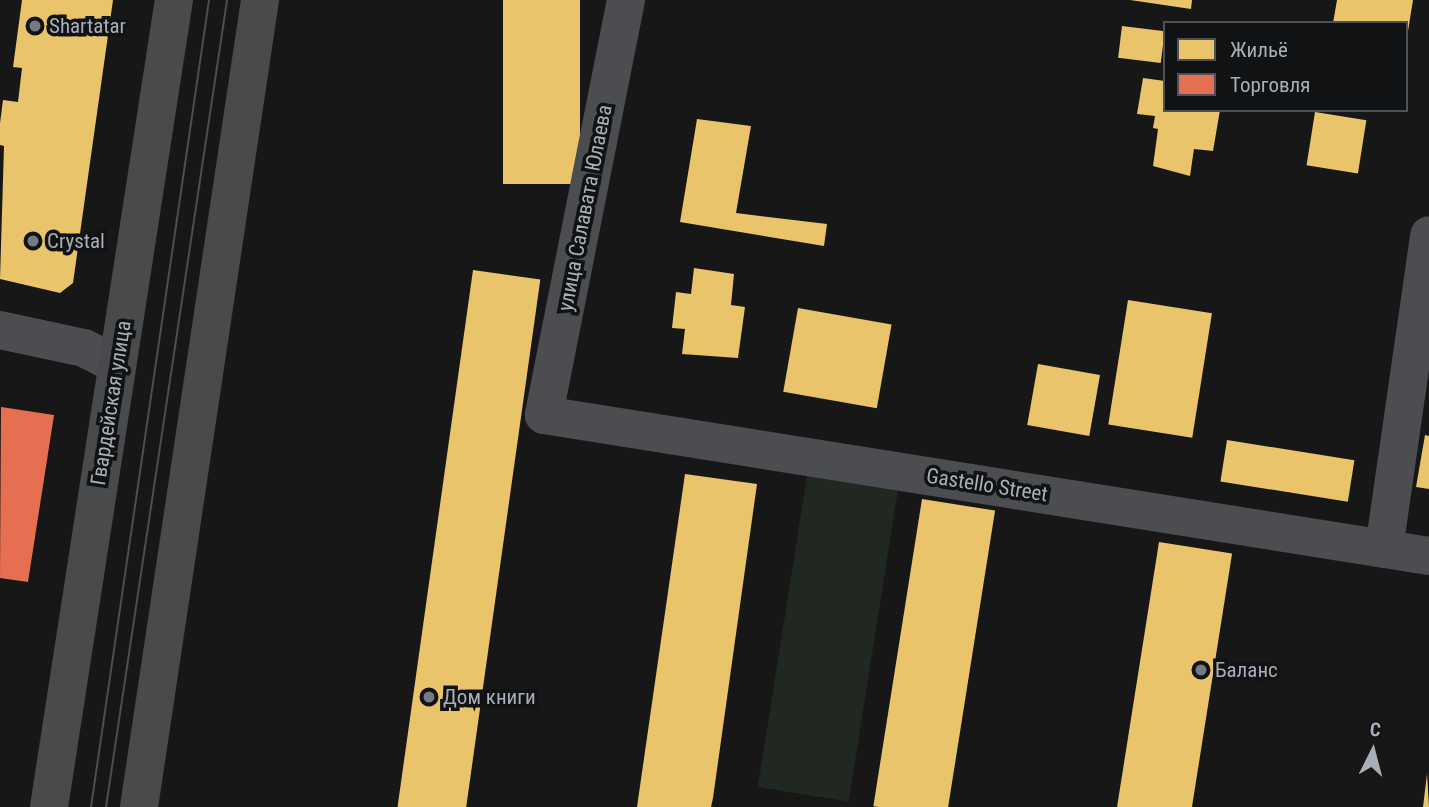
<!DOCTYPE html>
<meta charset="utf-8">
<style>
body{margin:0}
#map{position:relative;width:1429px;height:807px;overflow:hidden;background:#171717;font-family:"Roboto Condensed",sans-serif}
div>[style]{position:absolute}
.green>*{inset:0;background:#212821;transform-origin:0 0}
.homes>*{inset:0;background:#e9c46a;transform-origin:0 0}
.shops>*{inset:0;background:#e76f51}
.minor>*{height:38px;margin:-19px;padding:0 19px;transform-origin:19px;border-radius:19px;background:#4b4d50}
.major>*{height:38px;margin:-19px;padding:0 19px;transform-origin:19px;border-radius:19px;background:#494a4c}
.tram>*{height:2px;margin:-1px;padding:0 1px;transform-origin:1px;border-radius:1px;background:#4c4e50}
.dots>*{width:19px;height:19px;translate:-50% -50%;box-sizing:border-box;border:4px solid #111213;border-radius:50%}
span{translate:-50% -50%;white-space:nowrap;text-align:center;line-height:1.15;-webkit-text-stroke:7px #111213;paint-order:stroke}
.poi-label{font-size:21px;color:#a9afb8}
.left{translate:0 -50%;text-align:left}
.street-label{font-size:21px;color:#a9afb8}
.legend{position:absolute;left:1163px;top:21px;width:245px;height:91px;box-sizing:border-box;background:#111213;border:2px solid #4e5155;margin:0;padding:9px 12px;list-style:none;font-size:21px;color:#a9afb8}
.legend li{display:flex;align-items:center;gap:14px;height:35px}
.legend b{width:35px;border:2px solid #4e5155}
.north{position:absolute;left:1338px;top:716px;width:70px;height:70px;-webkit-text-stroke:5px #111213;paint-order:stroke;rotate:6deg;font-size:19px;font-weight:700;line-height:28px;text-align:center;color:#a9afb8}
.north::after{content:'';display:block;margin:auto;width:24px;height:32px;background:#a9afb8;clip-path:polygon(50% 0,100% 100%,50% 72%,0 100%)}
</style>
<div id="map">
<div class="green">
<i style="left:808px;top:470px;width:92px;height:321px;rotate:9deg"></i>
</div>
<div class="homes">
<i style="clip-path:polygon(22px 0,113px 0,73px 283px,60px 293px,0 279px,4px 146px,0 145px,0 123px,3px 100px,18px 102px,22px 68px,13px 67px)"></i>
<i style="left:503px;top:0;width:77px;height:184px"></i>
<i style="clip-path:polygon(1130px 0,1192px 0,1191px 9px)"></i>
<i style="clip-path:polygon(1337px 0,1413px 0,1408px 31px,1406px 23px,1333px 23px)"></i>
<i style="left:1122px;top:26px;width:43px;height:32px;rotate:7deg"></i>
<i style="clip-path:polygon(1143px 78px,1165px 81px,1165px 110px,1220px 110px,1213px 151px,1194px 149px,1190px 176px,1153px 166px,1158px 129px,1153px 128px,1155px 116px,1137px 114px)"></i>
<i style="left:1315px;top:112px;width:52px;height:54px;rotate:9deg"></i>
<i style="clip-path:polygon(697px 119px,751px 126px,736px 213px,827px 224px,824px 246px,680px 222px)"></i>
<i style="clip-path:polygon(694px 268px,734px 274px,731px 305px,745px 307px,738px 358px,682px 354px,685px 329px,672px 328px,676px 292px,691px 294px)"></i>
<i style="left:473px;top:270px;width:68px;height:542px;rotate:8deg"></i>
<i style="left:1128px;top:300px;width:85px;height:126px;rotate:9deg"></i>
<i style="left:798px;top:308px;width:95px;height:85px;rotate:10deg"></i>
<i style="left:1038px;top:364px;width:63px;height:62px;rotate:10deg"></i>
<i style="clip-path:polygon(1425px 435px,1429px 436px,1429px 489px,1416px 487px)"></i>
<i style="left:1227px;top:440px;width:129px;height:42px;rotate:9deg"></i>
<i style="clip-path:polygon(685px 474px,757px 484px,713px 798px,711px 807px,637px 807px)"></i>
<i style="left:922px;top:499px;width:74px;height:311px;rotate:9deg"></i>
<i style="left:1159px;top:542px;width:74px;height:268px;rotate:9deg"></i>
<i style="clip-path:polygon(1427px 774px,1429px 807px,1423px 807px)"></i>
</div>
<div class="shops">
<i style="clip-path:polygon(1px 407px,54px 415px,28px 582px,0 578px)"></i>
</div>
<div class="minor">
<i style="left:626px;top:0;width:423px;rotate:101.2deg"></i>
<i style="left:544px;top:415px;width:896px;rotate:9.05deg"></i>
<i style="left:0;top:330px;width:86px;rotate:12.1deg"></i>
<i style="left:84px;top:348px;width:37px;rotate:27deg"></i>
<i style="left:1384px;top:549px;width:317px;rotate:-81.8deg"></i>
</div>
<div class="major">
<i style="left:49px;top:807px;width:817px;rotate:-81.2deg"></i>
<i style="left:139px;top:807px;width:816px;rotate:-81.47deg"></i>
</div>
<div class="tram">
<i style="left:91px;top:807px;width:816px;rotate:-81.68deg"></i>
<i style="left:106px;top:807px;width:816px;rotate:-81.47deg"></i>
</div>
<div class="dots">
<i style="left:35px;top:26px;background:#767a80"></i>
<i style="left:33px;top:241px;background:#767a80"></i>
<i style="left:1201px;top:670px;background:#767a80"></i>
<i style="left:429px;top:697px;background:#767a80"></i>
</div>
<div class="poi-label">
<span class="left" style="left:49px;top:26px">Shartatar</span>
<span class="left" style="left:47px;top:241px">Crystal</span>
<span class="left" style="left:1215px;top:670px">Баланс</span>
<span class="left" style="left:443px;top:697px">Дом книги</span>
</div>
<div class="street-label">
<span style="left:585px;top:208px;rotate:-79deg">улица Салавата Юлаева</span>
<span style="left:111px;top:403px;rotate:-81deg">Гвардейская улица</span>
<span style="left:987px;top:485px;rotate:9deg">Gastello Street</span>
</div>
<ul class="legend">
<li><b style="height:19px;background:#e9c46a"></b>Жильё</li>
<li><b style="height:19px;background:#e76f51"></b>Торговля</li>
</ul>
<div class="north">С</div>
</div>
